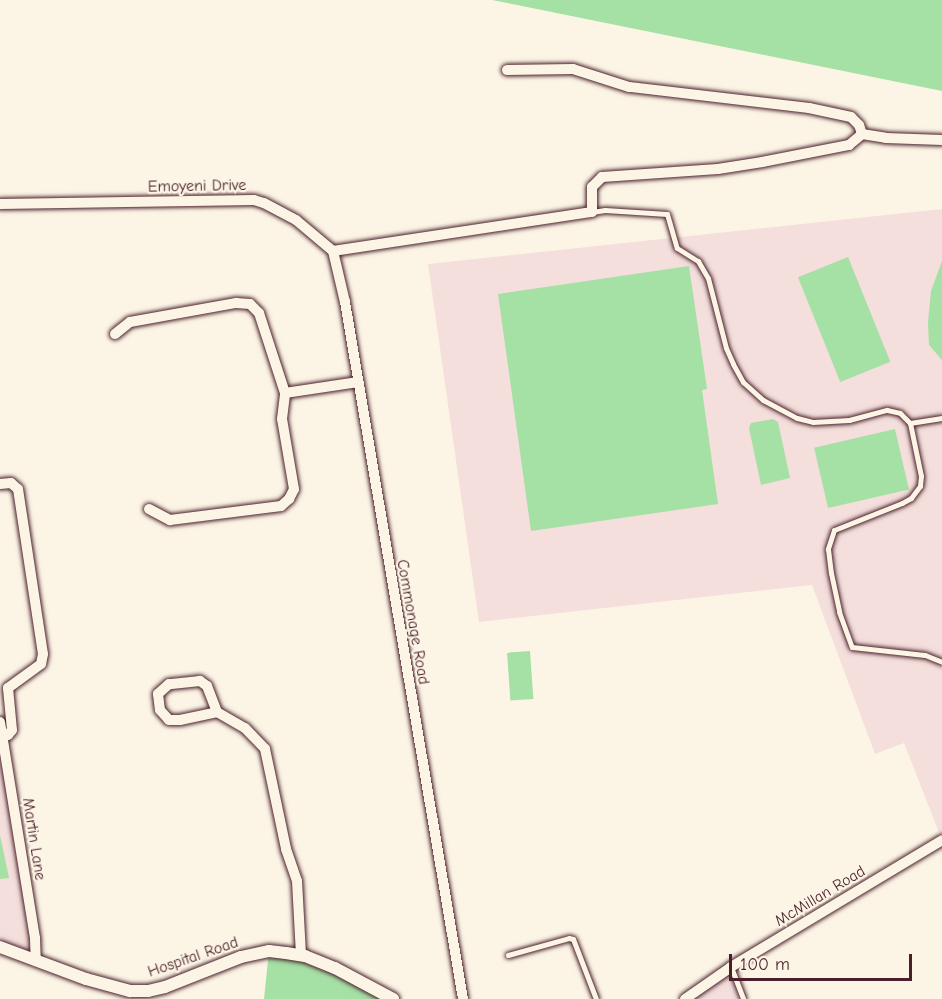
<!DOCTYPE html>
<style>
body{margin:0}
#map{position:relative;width:942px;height:999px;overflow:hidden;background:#fcf5e5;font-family:"Comic Neue",sans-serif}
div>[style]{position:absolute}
.built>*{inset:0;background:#f4dfdc}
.green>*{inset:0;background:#a5e0a5;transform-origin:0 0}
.roads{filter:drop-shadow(0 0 2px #4a1f2b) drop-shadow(0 0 2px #4a1f2b)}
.service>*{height:5px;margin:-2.5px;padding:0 2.5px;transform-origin:2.5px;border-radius:2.5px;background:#fcf5e5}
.minor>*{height:10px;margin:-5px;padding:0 5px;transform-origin:5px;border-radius:5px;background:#fcf5e5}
.tertiary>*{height:12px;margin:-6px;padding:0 6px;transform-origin:6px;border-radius:6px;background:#fcf5e5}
span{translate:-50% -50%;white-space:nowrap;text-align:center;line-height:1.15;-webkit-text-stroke:4.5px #fcf5e5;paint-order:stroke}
.street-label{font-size:16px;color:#4a1f2b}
.scale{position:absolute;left:729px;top:954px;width:183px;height:27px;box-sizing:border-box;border:3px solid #4a1f2b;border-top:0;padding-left:8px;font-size:18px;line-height:21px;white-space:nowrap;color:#4a1f2b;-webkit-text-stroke:4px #fcf5e5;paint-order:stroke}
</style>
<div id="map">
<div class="built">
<i style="clip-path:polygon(942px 209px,942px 840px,904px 743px,875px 754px,812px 585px,479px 622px,428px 264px)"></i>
<i style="clip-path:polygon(0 722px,36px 961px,0 947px)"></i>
<i style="clip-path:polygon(731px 967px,743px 999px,685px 999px)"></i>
</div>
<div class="green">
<i style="clip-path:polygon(492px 0,942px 0,942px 91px,517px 5px)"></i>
<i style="left:848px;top:257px;width:113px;height:54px;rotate:68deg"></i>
<i style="clip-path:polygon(942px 261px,942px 360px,929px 345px,928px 322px,931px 291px)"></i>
<i style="clip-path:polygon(689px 266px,707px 389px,702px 390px,718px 504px,531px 531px,498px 294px)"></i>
<i style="clip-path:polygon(773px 419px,778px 422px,790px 478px,761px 485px,749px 428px,751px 423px)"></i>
<i style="left:895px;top:429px;width:62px;height:83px;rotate:77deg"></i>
<i style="left:530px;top:651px;width:48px;height:23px;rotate:86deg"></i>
<i style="clip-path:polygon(0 835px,9px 878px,0 879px)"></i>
<i style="clip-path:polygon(269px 951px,286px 953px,393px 999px,264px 999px)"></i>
</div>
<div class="roads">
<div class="service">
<i style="left:592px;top:212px;width:13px;rotate:-9deg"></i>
<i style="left:605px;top:210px;width:62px;rotate:3.7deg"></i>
<i style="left:667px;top:214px;width:35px;rotate:74deg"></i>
<i style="left:677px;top:248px;width:25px;rotate:32deg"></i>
<i style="left:698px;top:261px;width:20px;rotate:60deg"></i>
<i style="left:708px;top:278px;width:72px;rotate:75.6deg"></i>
<i style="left:726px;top:348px;width:17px;rotate:66deg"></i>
<i style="left:733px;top:364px;width:21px;rotate:61deg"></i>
<i style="left:743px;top:382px;width:27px;rotate:42deg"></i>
<i style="left:763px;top:400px;width:38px;rotate:28deg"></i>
<i style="left:797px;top:418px;width:16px;rotate:14deg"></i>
<i style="left:813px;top:422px;width:36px;rotate:-3deg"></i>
<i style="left:849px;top:420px;width:39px;rotate:-15deg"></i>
<i style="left:887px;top:410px;width:13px;rotate:13deg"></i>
<i style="left:900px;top:413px;width:14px;rotate:45deg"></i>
<i style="left:910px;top:423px;width:54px;rotate:78.3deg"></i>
<i style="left:921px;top:476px;width:10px;rotate:96deg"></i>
<i style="left:920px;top:486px;width:15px;rotate:127deg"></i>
<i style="left:911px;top:498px;width:10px;rotate:151deg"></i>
<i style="left:902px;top:503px;width:73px;rotate:158.3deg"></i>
<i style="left:834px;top:530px;width:20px;rotate:108deg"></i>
<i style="left:828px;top:549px;width:24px;rotate:83deg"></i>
<i style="left:831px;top:573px;width:40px;rotate:78deg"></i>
<i style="left:839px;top:612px;width:37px;rotate:70deg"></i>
<i style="left:852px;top:647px;width:73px;rotate:6.3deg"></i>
<i style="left:925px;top:655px;width:18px;rotate:22deg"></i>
<i style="left:910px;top:423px;width:32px;rotate:-9deg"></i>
<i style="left:508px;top:955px;width:63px;rotate:-15.6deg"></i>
<i style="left:569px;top:938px;width:4px;rotate:14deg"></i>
<i style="left:573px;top:939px;width:64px;rotate:69deg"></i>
<i style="left:731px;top:967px;width:34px;rotate:69deg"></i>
</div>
<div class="minor">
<i style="left:862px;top:134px;width:24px;rotate:9deg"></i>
<i style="left:886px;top:138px;width:56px;rotate:2deg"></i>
<i style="left:0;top:204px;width:254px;rotate:-0.9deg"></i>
<i style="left:254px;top:200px;width:10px;rotate:17deg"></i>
<i style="left:264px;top:203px;width:36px;rotate:28deg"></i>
<i style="left:296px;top:220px;width:48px;rotate:40deg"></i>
<i style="left:333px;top:251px;width:52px;rotate:76.8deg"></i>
<i style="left:345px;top:302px;width:707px;rotate:80.39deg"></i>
<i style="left:333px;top:251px;width:262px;rotate:-8.6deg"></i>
<i style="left:592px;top:212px;width:25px;rotate:-90deg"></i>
<i style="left:592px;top:187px;width:14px;rotate:-45deg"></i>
<i style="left:602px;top:177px;width:116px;rotate:-3.9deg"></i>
<i style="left:718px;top:169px;width:45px;rotate:-9deg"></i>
<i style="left:762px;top:162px;width:89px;rotate:-11.1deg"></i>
<i style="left:849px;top:145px;width:17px;rotate:-40deg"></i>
<i style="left:862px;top:134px;width:9px;rotate:-108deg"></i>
<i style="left:859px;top:125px;width:11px;rotate:-135deg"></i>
<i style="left:851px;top:117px;width:43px;rotate:-167.9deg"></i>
<i style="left:809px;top:108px;width:181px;rotate:-173.3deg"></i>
<i style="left:629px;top:87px;width:59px;rotate:-162.2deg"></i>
<i style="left:573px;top:69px;width:66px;rotate:179.1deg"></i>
<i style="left:115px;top:334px;width:19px;rotate:-39deg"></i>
<i style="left:130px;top:322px;width:108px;rotate:-10.2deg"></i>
<i style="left:236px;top:303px;width:14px;rotate:4deg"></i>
<i style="left:250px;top:304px;width:13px;rotate:45deg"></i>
<i style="left:259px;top:313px;width:84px;rotate:72deg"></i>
<i style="left:0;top:484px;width:11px;rotate:-5deg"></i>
<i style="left:11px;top:483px;width:9px;rotate:41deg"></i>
<i style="left:18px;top:489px;width:167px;rotate:81.4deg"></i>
<i style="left:43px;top:654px;width:10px;rotate:101deg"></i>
<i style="left:41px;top:664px;width:41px;rotate:144deg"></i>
<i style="left:8px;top:688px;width:42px;rotate:84.6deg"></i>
<i style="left:12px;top:730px;width:6px;rotate:129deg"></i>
<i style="left:8px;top:735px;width:6px;rotate:162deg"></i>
<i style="left:149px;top:509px;width:24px;rotate:28deg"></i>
<i style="left:170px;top:520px;width:112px;rotate:-7.2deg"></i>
<i style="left:281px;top:506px;width:11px;rotate:-41deg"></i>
<i style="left:289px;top:499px;width:11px;rotate:-63deg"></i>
<i style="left:294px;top:489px;width:71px;rotate:-99.7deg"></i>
<i style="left:282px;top:419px;width:26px;rotate:-83deg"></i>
<i style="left:285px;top:393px;width:74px;rotate:-8.6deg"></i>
<i style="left:217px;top:712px;width:28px;rotate:-111deg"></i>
<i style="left:207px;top:686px;width:9px;rotate:-144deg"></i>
<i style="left:200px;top:681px;width:31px;rotate:174deg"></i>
<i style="left:169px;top:684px;width:15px;rotate:138deg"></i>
<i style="left:158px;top:694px;width:16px;rotate:83deg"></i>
<i style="left:160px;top:710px;width:13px;rotate:48deg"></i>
<i style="left:169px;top:720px;width:11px"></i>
<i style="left:180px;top:720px;width:38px;rotate:-12deg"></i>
<i style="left:217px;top:712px;width:32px;rotate:30deg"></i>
<i style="left:245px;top:728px;width:29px;rotate:46deg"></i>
<i style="left:265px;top:749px;width:102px;rotate:78.1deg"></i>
<i style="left:286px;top:849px;width:34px;rotate:71deg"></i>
<i style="left:297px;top:881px;width:74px;rotate:86.9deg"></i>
<i style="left:0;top:722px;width:219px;rotate:80.8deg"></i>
<i style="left:35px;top:938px;width:23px;rotate:88deg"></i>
<i style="left:685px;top:999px;width:56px;rotate:-34.8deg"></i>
<i style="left:731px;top:967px;width:246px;rotate:-31deg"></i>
</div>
<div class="tertiary">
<i style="left:0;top:947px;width:92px;rotate:20.4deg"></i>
<i style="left:86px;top:979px;width:46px;rotate:15.3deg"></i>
<i style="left:130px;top:991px;width:18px"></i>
<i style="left:148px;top:991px;width:17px;rotate:-13deg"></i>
<i style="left:165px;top:987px;width:82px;rotate:-21.5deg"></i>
<i style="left:241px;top:957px;width:29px;rotate:-12deg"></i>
<i style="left:269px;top:951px;width:17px;rotate:7deg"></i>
<i style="left:286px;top:953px;width:19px;rotate:9deg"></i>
<i style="left:305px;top:956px;width:32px;rotate:22deg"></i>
<i style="left:335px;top:968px;width:66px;rotate:28.1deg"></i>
</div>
</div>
<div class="street-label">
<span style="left:197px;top:186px;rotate:-1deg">Emoyeni Drive</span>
<span style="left:413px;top:622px;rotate:80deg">Commonage Road</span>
<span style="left:34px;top:839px;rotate:81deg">Martin Lane</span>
<span style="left:820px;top:896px;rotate:-31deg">McMillan Road</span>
<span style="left:193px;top:957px;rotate:-19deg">Hospital Road</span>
</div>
<div class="scale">100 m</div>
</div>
